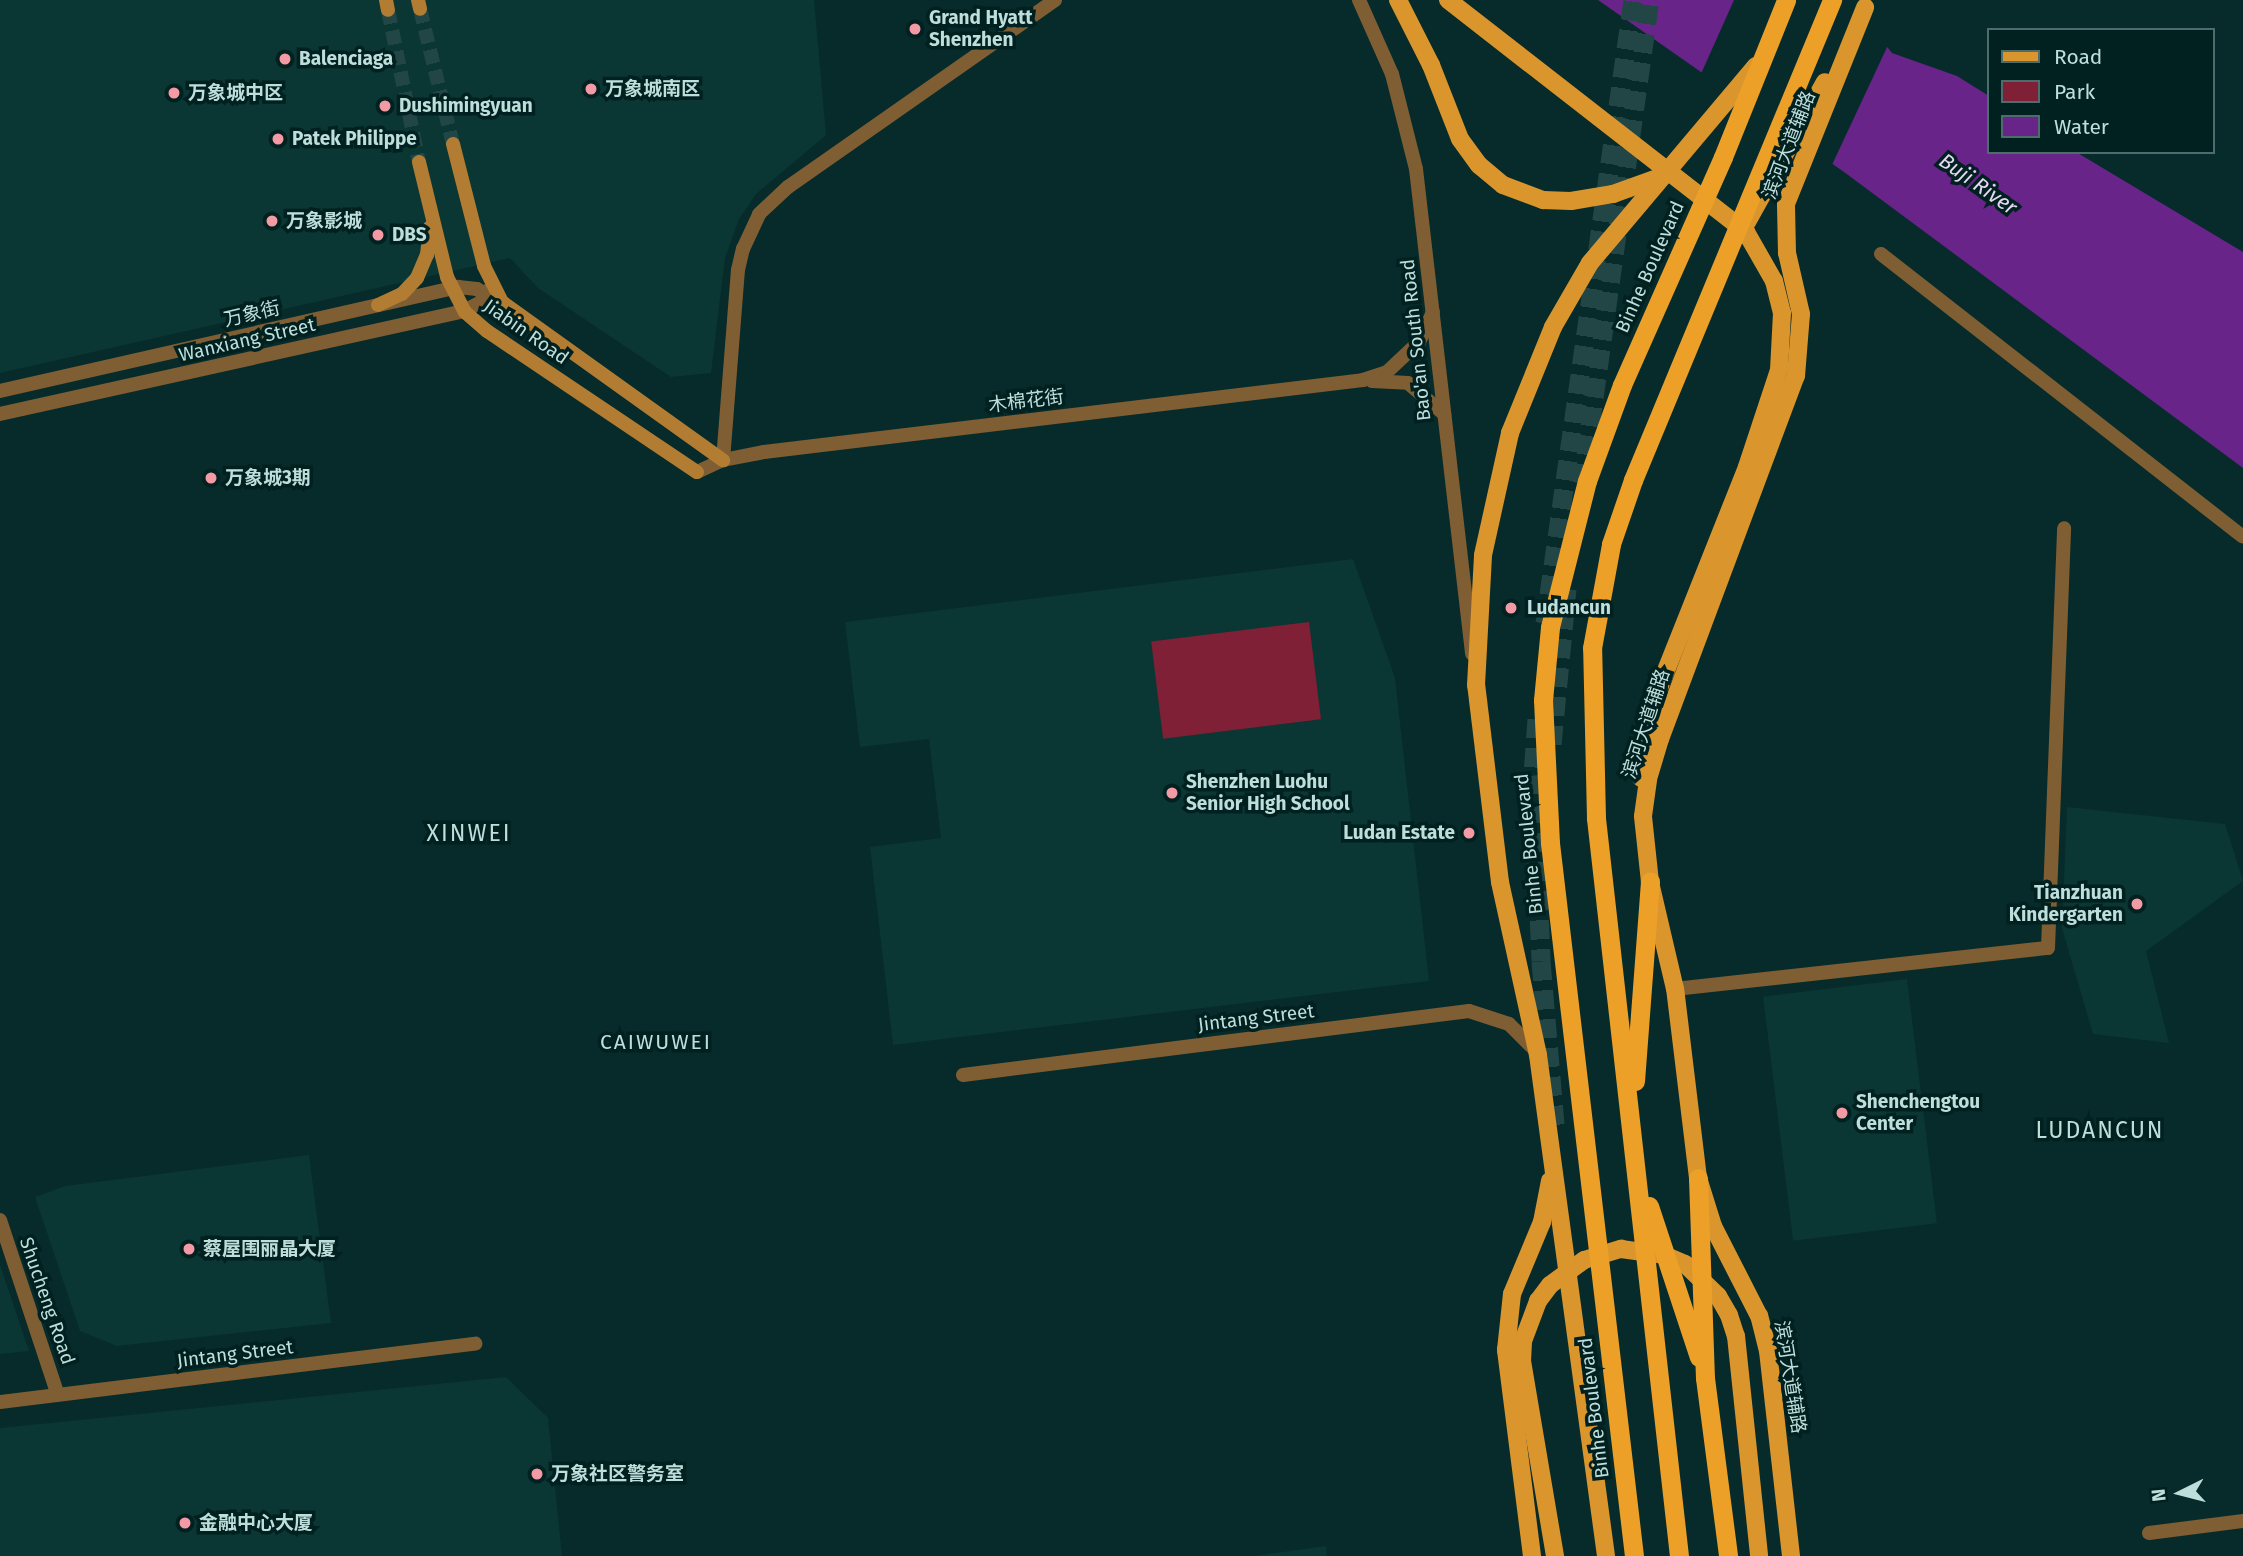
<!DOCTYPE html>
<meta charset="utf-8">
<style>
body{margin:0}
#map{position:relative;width:2243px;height:1556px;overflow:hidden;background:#072b2a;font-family:"Fira Sans","Noto Sans SC",sans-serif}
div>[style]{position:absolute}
.built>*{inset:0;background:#0a3634;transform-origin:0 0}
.green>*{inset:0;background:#7f2036;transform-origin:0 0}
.water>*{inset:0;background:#682489}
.pier>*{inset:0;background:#072b2a}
.secondary-tunnel>*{height:14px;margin-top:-7px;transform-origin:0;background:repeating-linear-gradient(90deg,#224645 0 14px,transparent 0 21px)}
.trunk-tunnel>*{height:19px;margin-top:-9.5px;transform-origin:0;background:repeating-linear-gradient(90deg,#224645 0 19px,transparent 0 29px)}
.minor>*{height:14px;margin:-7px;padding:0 7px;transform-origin:7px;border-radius:7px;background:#7f5e33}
.tertiary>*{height:14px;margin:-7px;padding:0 7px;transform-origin:7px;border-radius:7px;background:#7f5e33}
.secondary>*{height:14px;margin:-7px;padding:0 7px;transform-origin:7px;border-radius:7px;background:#b27d32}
.primary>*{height:18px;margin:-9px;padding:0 9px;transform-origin:9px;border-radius:9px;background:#da952d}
.trunk>*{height:19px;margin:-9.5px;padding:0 9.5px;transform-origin:9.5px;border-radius:9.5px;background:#eca028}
.dots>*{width:19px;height:19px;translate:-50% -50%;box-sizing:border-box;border:4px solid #002120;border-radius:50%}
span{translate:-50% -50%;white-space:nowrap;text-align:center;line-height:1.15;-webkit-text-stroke:7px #002120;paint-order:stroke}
.poi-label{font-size:19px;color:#bededc;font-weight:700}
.left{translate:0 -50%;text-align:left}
.right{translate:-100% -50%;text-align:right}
.street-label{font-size:19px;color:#bededc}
.water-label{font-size:21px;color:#e7d8f2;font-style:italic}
.neighbourhood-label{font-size:21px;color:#bededc;letter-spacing:2px}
.quarter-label{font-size:23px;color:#bededc;letter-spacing:2px}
.legend{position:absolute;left:1987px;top:28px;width:228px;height:126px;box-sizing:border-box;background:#002120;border:2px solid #4c6d6b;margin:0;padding:9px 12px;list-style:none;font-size:21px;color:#bededc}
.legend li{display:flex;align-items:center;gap:14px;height:35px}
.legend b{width:35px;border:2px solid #4c6d6b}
.north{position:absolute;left:2145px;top:1458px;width:70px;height:70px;-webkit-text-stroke:5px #002120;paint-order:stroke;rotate:264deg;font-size:19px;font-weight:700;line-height:28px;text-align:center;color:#bededc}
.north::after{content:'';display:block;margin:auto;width:24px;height:32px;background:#bededc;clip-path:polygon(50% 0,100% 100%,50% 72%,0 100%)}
</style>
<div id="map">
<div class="built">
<i style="clip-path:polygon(0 0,814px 0,826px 135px,756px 194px,739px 219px,725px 258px,711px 373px,671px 377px,538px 288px,510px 258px,0 373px)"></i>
<i style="clip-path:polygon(1353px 559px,1395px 678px,1429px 981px,893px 1045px,870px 847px,941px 838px,929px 739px,860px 747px,845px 622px)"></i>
<i style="clip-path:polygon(2067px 807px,2225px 824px,2243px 881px,2146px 951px,2169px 1043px,2093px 1034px,2062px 928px)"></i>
<i style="left:1907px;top:979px;width:246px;height:145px;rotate:83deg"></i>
<i style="clip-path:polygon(309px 1155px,331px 1323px,117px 1346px,80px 1331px,35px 1197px,65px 1186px)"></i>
<i style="clip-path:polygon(0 1265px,29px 1351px,0 1354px)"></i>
<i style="clip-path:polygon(506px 1377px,548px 1418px,562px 1556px,0 1556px,0 1428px)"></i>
<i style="clip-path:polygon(1326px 1546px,1327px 1556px,1253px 1556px)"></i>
</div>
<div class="green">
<i style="left:1309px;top:622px;width:98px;height:159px;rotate:83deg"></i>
</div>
<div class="water">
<i style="clip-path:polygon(1598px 0,1850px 0,1892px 53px,1957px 76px,1989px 96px,1989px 152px,2076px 152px,2243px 252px,2243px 468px,1844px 172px)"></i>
</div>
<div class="pier">
<i style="clip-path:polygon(1734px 0,1855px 0,1889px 43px,1831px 167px,1700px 76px)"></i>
</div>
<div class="secondary-tunnel">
<i style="left:420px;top:9px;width:139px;rotate:76.3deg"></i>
<i style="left:388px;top:10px;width:155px;rotate:78.5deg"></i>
</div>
<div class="trunk-tunnel">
<i style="left:1582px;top:483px;width:488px;rotate:-82deg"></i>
<i style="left:1545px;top:623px;width:629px;rotate:-81.96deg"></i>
<i style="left:1537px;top:719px;width:56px;rotate:94.1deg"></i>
<i style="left:1533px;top:775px;width:186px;rotate:87.5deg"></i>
<i style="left:1541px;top:961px;width:165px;rotate:85.1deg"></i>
<i style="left:1552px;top:744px;width:156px;rotate:-84.5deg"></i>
</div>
<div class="minor">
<i style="left:1881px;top:254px;width:459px;rotate:38deg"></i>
<i style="left:723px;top:460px;width:191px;rotate:-85.5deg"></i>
<i style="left:738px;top:270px;width:22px;rotate:-77deg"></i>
<i style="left:743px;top:249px;width:38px;rotate:-65deg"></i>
<i style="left:759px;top:214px;width:40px;rotate:-43deg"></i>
<i style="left:788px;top:187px;width:326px;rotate:-35deg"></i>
<i style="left:1675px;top:989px;width:375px;rotate:-6.3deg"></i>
<i style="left:2048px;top:948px;width:420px;rotate:-87.8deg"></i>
<i style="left:2149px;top:1533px;width:95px;rotate:-7.3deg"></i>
</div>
<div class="tertiary">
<i style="left:1359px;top:0;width:81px;rotate:66deg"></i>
<i style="left:1392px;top:74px;width:98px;rotate:75.8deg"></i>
<i style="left:1416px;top:169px;width:488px;rotate:83.4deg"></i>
<i style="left:1372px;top:381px;width:36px;rotate:3deg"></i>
<i style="left:1408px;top:383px;width:48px;rotate:40.7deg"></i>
<i style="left:0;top:391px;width:470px;rotate:-12.8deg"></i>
<i style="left:458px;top:287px;width:19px;rotate:6deg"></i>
<i style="left:477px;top:289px;width:34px;rotate:32deg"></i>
<i style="left:0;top:414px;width:475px;rotate:-12.5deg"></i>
<i style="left:464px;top:311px;width:19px;rotate:-28deg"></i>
<i style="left:481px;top:302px;width:18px;rotate:-56deg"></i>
<i style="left:697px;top:472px;width:29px;rotate:-25deg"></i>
<i style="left:723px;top:460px;width:42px;rotate:-11deg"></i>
<i style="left:764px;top:452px;width:603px;rotate:-6.85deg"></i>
<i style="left:1363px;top:380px;width:25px;rotate:-18deg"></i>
<i style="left:1387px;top:372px;width:44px;rotate:-43.2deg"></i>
<i style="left:1419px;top:342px;width:33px;rotate:-65deg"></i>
<i style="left:963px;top:1075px;width:510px;rotate:-7.21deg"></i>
<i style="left:1469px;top:1011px;width:42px;rotate:18deg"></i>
<i style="left:1509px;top:1024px;width:37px;rotate:45deg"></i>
<i style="left:0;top:1220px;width:184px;rotate:71.7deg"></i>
<i style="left:0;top:1402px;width:479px;rotate:-7deg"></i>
</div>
<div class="secondary">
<i style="left:386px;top:0;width:10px;rotate:79deg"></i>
<i style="left:418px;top:0;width:9px;rotate:77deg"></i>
<i style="left:453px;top:144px;width:126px;rotate:75.7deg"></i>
<i style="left:484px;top:266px;width:40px;rotate:63.4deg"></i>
<i style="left:502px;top:302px;width:272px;rotate:35.6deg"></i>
<i style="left:419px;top:162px;width:118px;rotate:76.3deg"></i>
<i style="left:447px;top:277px;width:39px;rotate:63deg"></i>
<i style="left:465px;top:312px;width:29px;rotate:41deg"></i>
<i style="left:487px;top:331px;width:253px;rotate:33.9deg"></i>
<i style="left:378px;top:305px;width:26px;rotate:-25deg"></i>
<i style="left:402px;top:294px;width:22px;rotate:-47deg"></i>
<i style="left:417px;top:278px;width:25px;rotate:-67deg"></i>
<i style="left:427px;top:255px;width:28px;rotate:-84deg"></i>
</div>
<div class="primary">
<i style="left:1398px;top:0;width:73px;rotate:63.1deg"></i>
<i style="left:1431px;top:65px;width:79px;rotate:68.6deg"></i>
<i style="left:1460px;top:139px;width:32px;rotate:54deg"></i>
<i style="left:1479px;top:165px;width:31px;rotate:40deg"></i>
<i style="left:1503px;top:185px;width:43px;rotate:20.6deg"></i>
<i style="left:1543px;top:200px;width:28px;rotate:2deg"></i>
<i style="left:1571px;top:201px;width:43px;rotate:-9.5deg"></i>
<i style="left:1613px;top:194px;width:45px;rotate:-19.7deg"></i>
<i style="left:1448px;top:0;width:378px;rotate:37.9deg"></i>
<i style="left:1746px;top:232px;width:56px;rotate:60.3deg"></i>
<i style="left:1774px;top:281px;width:33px;rotate:76deg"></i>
<i style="left:1782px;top:313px;width:57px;rotate:93deg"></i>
<i style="left:1779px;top:370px;width:102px;rotate:108.3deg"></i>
<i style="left:1747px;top:467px;width:241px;rotate:111.7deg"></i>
<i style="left:1658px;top:691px;width:59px;rotate:104.7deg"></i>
<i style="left:1643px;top:748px;width:30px;rotate:94deg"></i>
<i style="left:1747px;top:222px;width:160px;rotate:-60.9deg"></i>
<i style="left:1532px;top:1556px;width:208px;rotate:-97.2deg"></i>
<i style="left:1506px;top:1350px;width:56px;rotate:-83.9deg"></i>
<i style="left:1512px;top:1294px;width:78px;rotate:-67.4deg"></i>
<i style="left:1542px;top:1222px;width:42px;rotate:-79deg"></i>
<i style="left:1555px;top:1556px;width:198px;rotate:-99.6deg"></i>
<i style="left:1522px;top:1361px;width:20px;rotate:-87deg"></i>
<i style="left:1523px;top:1341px;width:43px;rotate:-69.4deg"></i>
<i style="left:1538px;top:1301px;width:20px;rotate:-53deg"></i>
<i style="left:1550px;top:1285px;width:42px;rotate:-36.3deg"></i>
<i style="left:1584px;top:1260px;width:39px;rotate:-17deg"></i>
<i style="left:1621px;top:1249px;width:43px;rotate:7.9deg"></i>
<i style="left:1664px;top:1255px;width:23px;rotate:23deg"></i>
<i style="left:1685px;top:1264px;width:46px;rotate:44.1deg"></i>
<i style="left:1718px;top:1296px;width:22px;rotate:60deg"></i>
<i style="left:1729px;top:1315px;width:22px;rotate:72deg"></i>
<i style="left:1736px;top:1336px;width:221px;rotate:84deg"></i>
<i style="left:1606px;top:1556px;width:506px;rotate:-97.73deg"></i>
<i style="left:1538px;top:1055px;width:177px;rotate:-102.4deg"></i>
<i style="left:1500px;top:882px;width:198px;rotate:-96.9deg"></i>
<i style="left:1476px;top:685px;width:130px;rotate:-86.9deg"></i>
<i style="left:1483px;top:555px;width:125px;rotate:-77.5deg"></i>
<i style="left:1510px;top:433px;width:114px;rotate:-67.9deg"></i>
<i style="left:1553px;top:327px;width:74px;rotate:-60deg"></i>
<i style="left:1590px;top:263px;width:258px;rotate:-49.9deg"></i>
<i style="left:1791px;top:1556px;width:206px;rotate:-96.4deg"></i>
<i style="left:1768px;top:1351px;width:36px;rotate:-104deg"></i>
<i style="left:1759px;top:1316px;width:101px;rotate:-117.1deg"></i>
<i style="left:1713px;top:1226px;width:50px;rotate:-107.4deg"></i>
<i style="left:1698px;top:1178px;width:190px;rotate:-96.9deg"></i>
<i style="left:1675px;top:989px;width:110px;rotate:-103.2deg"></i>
<i style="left:1650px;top:882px;width:66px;rotate:-96.1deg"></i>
<i style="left:1643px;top:816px;width:37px;rotate:-82deg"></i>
<i style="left:1648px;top:779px;width:42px;rotate:-73.3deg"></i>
<i style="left:1660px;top:739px;width:388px;rotate:-69.5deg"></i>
<i style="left:1796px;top:376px;width:62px;rotate:-85.4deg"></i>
<i style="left:1801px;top:314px;width:63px;rotate:-102.9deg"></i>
<i style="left:1787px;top:253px;width:49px;rotate:-91.2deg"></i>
<i style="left:1786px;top:204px;width:212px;rotate:-68.1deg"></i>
</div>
<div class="trunk">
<i style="left:1635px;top:1081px;width:200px;rotate:-85.7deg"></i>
<i style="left:1698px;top:1178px;width:200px;rotate:88deg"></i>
<i style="left:1705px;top:1378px;width:179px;rotate:82.6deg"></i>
<i style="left:1649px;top:1206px;width:159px;rotate:71.7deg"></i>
<i style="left:1634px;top:1556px;width:718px;rotate:-96.72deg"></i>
<i style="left:1550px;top:843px;width:143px;rotate:-92.8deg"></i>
<i style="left:1543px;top:700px;width:73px;rotate:-84.5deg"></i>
<i style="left:1550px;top:627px;width:151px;rotate:-75.8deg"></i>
<i style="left:1587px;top:481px;width:102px;rotate:-70deg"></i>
<i style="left:1622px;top:385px;width:249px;rotate:-66.1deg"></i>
<i style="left:1723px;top:157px;width:169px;rotate:-68.1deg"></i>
<i style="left:1679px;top:1556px;width:743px;rotate:-96.42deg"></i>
<i style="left:1596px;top:818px;width:170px;rotate:-91.3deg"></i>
<i style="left:1592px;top:648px;width:106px;rotate:-79.6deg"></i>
<i style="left:1611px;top:544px;width:68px;rotate:-71deg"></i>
<i style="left:1633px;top:480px;width:520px;rotate:-67.48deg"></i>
</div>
<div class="dots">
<i style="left:915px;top:29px;background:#f49aa5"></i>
<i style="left:285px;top:59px;background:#f49aa5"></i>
<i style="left:591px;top:89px;background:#f49aa5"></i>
<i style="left:174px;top:93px;background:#f49aa5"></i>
<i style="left:385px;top:106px;background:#f49aa5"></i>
<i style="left:278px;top:139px;background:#f49aa5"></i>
<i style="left:272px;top:221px;background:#f49aa5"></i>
<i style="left:378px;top:235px;background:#f49aa5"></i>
<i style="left:211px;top:478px;background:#f49aa5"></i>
<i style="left:1511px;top:608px;background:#f49aa5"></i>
<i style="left:1172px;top:793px;background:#f49aa5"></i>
<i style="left:1469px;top:833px;background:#f49aa5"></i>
<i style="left:2137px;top:904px;background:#f49aa5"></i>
<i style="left:1842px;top:1113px;background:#f49aa5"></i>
<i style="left:189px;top:1249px;background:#f49aa5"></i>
<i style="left:537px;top:1474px;background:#f49aa5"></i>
<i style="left:185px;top:1523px;background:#f49aa5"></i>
</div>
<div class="poi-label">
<span class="left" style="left:929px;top:29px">Grand Hyatt<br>Shenzhen</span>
<span class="left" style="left:299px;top:59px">Balenciaga</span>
<span class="left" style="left:605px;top:89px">万象城南区</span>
<span class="left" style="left:188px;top:93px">万象城中区</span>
<span class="left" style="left:399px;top:106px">Dushimingyuan</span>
<span class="left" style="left:292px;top:139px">Patek Philippe</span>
<span class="left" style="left:286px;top:221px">万象影城</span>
<span class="left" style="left:392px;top:235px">DBS</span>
<span class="left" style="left:225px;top:478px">万象城3期</span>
<span class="left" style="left:1527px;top:608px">Ludancun</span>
<span class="left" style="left:1186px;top:793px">Shenzhen Luohu<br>Senior High School</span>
<span class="right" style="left:1455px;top:833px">Ludan Estate</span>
<span class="right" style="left:2123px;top:904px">Tianzhuan<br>Kindergarten</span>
<span class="left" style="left:1856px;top:1113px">Shenchengtou<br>Center</span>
<span class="left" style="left:203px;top:1249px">蔡屋围丽晶大厦</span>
<span class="left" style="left:551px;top:1474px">万象社区警务室</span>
<span class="left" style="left:199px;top:1523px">金融中心大厦</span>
</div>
<div class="street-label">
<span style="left:1789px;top:145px;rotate:-69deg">滨河大道辅路</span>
<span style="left:1650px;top:267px;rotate:-66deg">Binhe Boulevard</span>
<span style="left:252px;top:314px;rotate:-13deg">万象街</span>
<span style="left:526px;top:332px;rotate:35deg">Jiabin Road</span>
<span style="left:247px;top:340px;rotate:-13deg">Wanxiang Street</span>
<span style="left:1416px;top:340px;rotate:-96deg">Bao'an South Road</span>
<span style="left:1026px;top:401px;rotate:-7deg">木棉花街</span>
<span style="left:1646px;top:724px;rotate:-72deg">滨河大道辅路</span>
<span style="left:1529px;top:844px;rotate:-96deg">Binhe Boulevard</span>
<span style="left:1256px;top:1018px;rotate:-7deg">Jintang Street</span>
<span style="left:47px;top:1301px;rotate:71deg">Shucheng Road</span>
<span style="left:235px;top:1354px;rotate:-7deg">Jintang Street</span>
<span style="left:1790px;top:1377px;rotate:81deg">滨河大道辅路</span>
<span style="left:1594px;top:1408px;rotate:-97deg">Binhe Boulevard</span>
</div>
<div class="water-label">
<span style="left:1978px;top:184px;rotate:35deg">Buji River</span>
</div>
<div class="neighbourhood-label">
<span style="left:656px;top:1042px">CAIWUWEI</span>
</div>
<div class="quarter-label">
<span style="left:469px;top:833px">XINWEI</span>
<span style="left:2100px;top:1130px">LUDANCUN</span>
</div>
<ul class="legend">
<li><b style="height:9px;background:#da952d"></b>Road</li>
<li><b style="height:19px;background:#7f2036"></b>Park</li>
<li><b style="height:19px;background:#682489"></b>Water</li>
</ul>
<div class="north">N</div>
</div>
